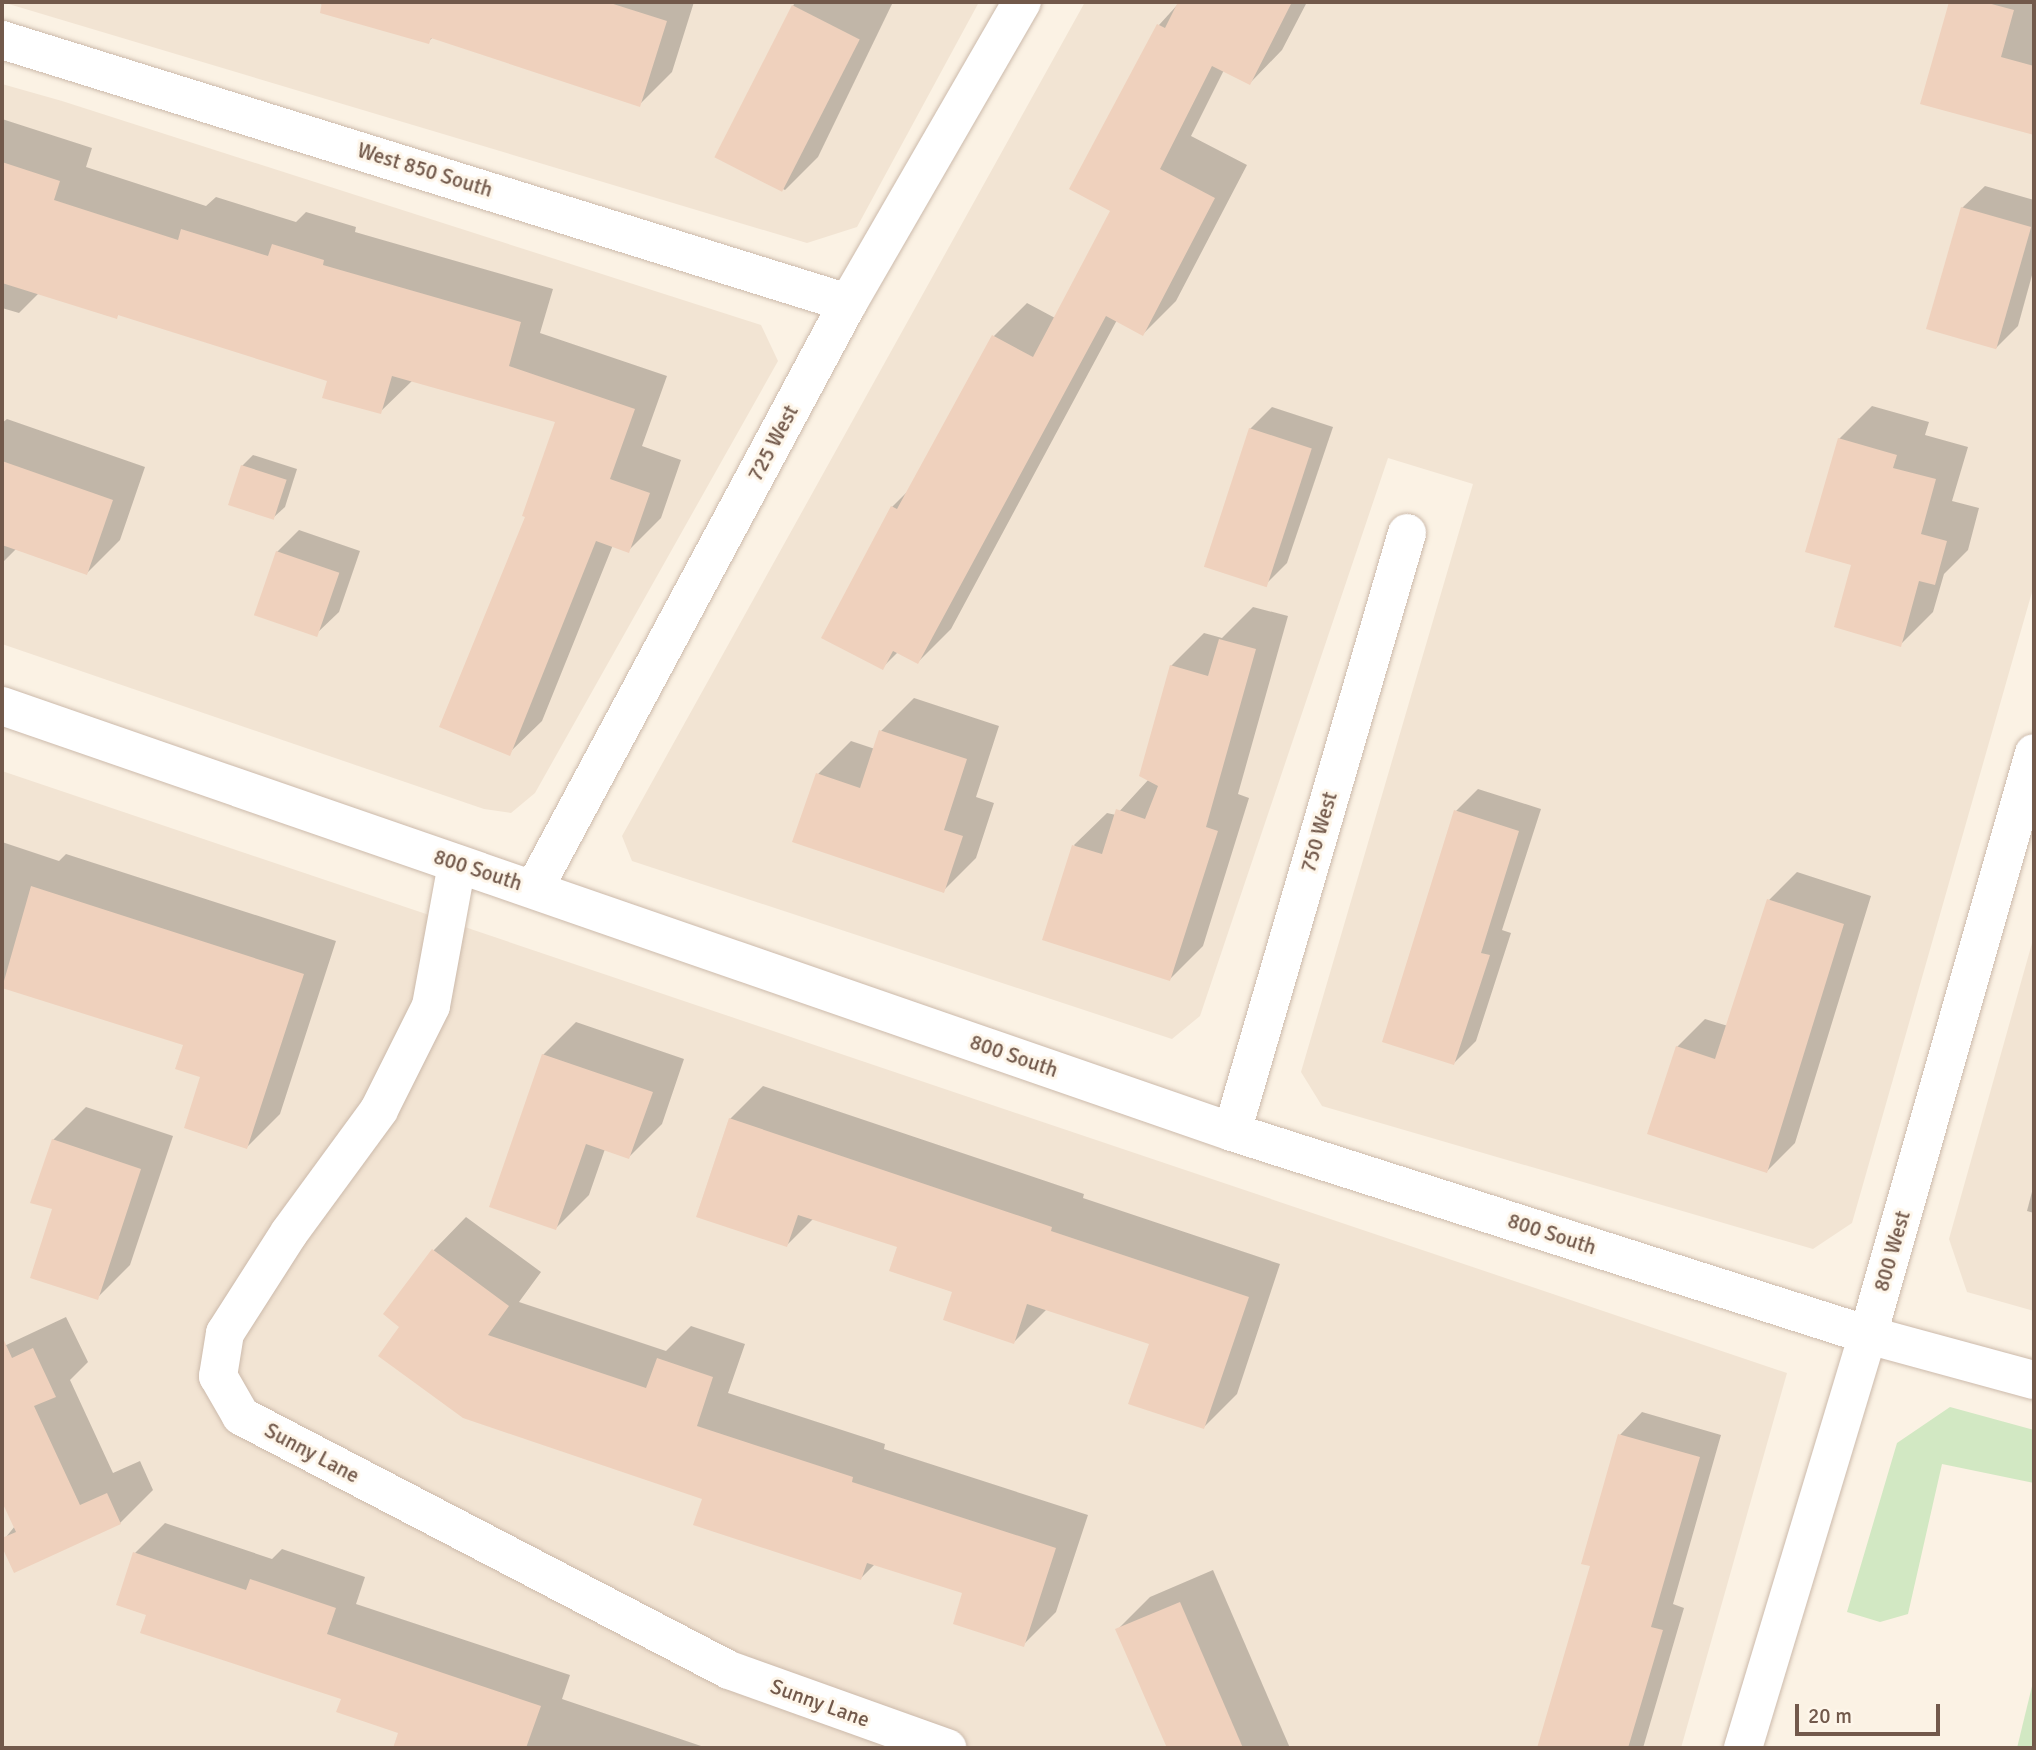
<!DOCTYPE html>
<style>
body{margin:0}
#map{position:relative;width:2036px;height:1750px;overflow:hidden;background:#fbf2e4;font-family:Signika,sans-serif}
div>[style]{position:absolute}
.residential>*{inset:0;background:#f2e4d3}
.green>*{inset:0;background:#d2e8c3}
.shadow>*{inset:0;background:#0003}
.building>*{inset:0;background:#efd1bd;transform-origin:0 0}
.roads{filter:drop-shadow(0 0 2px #ccbaab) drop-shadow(0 0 2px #ccbaab)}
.minor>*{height:38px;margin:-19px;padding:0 19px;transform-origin:19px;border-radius:19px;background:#fff}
span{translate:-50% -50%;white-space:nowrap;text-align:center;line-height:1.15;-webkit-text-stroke:6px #fef6ea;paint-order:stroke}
.street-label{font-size:21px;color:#72594b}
.frame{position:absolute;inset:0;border:4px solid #72594b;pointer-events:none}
.scale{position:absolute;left:1795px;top:1704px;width:145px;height:32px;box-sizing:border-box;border:4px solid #72594b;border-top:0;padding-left:9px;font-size:21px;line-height:24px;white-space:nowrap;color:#72594b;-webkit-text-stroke:5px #fef6ea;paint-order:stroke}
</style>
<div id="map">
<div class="residential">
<i style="clip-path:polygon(2px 2px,979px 2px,857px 227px,807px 243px)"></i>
<i style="clip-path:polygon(1085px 2px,2034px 2px,2034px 585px,1852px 1223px,1813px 1249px,1322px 1106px,1301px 1072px,1473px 484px,1388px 458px,1200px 1016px,1172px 1039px,632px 861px,622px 836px)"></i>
<i style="clip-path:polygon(2px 84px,62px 101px,761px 325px,778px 361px,535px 793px,511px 813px,484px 809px,2px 644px)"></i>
<i style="clip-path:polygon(2px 771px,1787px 1373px,1681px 1748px,2px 1748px)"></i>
<i style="clip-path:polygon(2034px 936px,2034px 1311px,1967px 1292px,1949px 1239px)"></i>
</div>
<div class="green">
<i style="clip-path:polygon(1950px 1407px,2034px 1430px,2034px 1483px,1942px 1464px,1908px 1614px,1880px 1622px,1847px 1612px,1897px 1443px)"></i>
<i style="clip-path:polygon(2034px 1678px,2034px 1748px,2017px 1748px)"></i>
</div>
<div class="shadow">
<i style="clip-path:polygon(314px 2px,694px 2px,672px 72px,639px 105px,433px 37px,428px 42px,386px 23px)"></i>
<i style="clip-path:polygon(795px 2px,893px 2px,818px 157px,785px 190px,719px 157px)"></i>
<i style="clip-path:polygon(1180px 2px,1307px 2px,1282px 50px,1250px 83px,1224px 70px,1191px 136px,1247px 165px,1176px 301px,1143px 334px,1117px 320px,951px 629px,918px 662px,898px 652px,882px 668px,892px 507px,910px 489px,994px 336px,1027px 303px,1055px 318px,1112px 210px,1159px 25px)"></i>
<i style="clip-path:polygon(1951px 2px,2034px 2px,2034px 134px,1923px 103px)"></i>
<i style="clip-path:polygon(2px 119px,92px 148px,86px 167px,206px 206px,216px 197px,296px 222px,306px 212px,356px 227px,355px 232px,553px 289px,540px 333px,667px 376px,642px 446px,681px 460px,661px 518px,628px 551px,613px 545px,542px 721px,509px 753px,527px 516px,557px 421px,413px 380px,380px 412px,329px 380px,120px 313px,116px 317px,39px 293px,19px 313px,2px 308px)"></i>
<i style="clip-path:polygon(1985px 186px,2034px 200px,2034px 268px,2018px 326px,1996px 348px,1962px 208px)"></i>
<i style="clip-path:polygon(1872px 406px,1929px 422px,1925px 435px,1968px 447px,1952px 501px,1979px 508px,1968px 550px,1944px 574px,1933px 612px,1900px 645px,1854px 564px,1839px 439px)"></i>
<i style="clip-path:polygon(1272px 407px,1333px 427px,1287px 563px,1265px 585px,1250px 429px)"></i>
<i style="clip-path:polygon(7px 419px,145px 467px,120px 540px,87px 573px,17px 548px,2px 563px,2px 423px)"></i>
<i style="clip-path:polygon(253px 455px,297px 469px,285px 507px,274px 517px,242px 466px)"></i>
<i style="clip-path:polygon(299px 530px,360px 551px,339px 612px,316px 634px,277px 552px)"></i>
<i style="clip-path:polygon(1253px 607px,1288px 616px,1238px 794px,1249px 798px,1203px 946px,1170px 979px,1074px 845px,1107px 813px,1116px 815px,1149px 779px,1171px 666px,1204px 633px,1222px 638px)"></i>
<i style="clip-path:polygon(914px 698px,999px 726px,976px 797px,994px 803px,976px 858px,943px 891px,818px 774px,851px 741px,875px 749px,881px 731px)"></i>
<i style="clip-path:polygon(1478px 789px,1541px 809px,1502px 930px,1511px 933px,1476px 1041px,1454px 1063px,1456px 811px)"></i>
<i style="clip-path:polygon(2px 842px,59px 861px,66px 854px,336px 941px,280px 1114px,247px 1147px,185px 1044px,2px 986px)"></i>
<i style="clip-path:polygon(1797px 872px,1871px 896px,1795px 1143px,1767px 1171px,1677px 1047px,1705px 1019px,1728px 1026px,1769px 900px)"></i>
<i style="clip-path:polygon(576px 1022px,684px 1059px,662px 1124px,629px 1157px,605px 1149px,589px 1195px,556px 1228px,543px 1055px)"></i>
<i style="clip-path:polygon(763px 1086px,1084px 1194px,1083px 1198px,1280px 1264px,1237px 1394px,1204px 1427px,1151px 1343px,1047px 1309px,1014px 1342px,899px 1246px,814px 1218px,787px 1245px,730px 1119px)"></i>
<i style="clip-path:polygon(86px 1107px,173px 1136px,130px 1265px,97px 1298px,55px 1208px,53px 1140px)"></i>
<i style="clip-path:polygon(2034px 1184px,2034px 1213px,2027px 1211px)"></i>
<i style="clip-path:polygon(466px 1217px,541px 1272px,519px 1302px,666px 1351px,691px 1326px,745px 1344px,728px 1393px,885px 1444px,884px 1449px,1088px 1515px,1056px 1612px,1023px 1645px,965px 1592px,875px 1564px,861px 1578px,704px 1497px,402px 1326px,386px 1314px,434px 1250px)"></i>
<i style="clip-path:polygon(66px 1317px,88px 1362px,70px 1380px,113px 1473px,140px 1461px,153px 1490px,120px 1523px,15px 1571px,2px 1542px,15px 1526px,2px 1498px,2px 1347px)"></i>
<i style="clip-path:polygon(1642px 1412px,1721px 1435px,1673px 1604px,1684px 1608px,1643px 1748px,1539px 1748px,1592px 1565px,1620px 1435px)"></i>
<i style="clip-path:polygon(165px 1523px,272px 1559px,282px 1549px,365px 1577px,356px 1604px,570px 1675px,562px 1699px,707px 1748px,395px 1748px,400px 1732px,343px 1698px,148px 1613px,135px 1553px)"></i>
<i style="clip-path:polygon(1213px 1570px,1290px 1748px,1169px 1748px,1117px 1630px,1150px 1597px)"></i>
</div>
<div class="building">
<i style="clip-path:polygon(322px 2px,607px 2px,667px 21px,640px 107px,431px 38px,429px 44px,320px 13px)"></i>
<i style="clip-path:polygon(1178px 2px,1292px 2px,1250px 85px,1212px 66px,1160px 169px,1215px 198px,1143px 336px,1106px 316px,918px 664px,893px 651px,883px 670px,821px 638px,891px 506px,897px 509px,992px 335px,1033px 357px,1110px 211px,1069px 189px,1157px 24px,1165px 28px)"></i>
<i style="clip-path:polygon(1949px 2px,1984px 2px,2014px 10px,2001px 57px,2034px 66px,2034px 135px,1920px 104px)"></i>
<i style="left:792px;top:5px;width:76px;height:171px;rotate:27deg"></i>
<i style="clip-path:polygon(2px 162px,60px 181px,54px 200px,178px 240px,181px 229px,268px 256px,272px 244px,324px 260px,323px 265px,521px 322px,509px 366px,635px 409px,610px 479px,650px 493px,629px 553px,596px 541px,510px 756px,439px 727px,525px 517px,522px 516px,555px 422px,392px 376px,381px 414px,322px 398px,327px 381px,118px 315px,117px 319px,2px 283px)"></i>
<i style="left:1961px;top:207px;width:73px;height:127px;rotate:16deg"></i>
<i style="left:1249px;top:428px;width:66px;height:146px;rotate:18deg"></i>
<i style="clip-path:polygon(1838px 438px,1897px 455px,1893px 468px,1936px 479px,1921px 534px,1947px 541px,1935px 585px,1919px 581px,1901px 647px,1834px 627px,1851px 565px,1805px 552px)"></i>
<i style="clip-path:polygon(2px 461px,113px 500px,87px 575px,2px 545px)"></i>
<i style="left:241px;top:465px;width:48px;height:42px;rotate:18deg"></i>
<i style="left:276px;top:551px;width:67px;height:68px;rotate:19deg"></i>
<i style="clip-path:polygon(1219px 639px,1256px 649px,1206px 827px,1218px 831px,1170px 981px,1042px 940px,1072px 845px,1102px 854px,1116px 809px,1145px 819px,1158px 786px,1139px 776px,1170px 665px,1208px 676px)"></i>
<i style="clip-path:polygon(879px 730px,967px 759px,944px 830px,963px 836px,944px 893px,792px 842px,816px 773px,860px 788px)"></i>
<i style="clip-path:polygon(1454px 810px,1519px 831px,1481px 953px,1490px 955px,1454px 1065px,1382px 1042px)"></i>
<i style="clip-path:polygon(31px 886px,304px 974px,247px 1149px,184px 1128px,200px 1077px,175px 1069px,183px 1045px,2px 988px)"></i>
<i style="clip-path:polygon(1767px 899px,1844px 924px,1767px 1173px,1647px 1134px,1676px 1046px,1715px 1059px)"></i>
<i style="clip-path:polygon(542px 1054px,653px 1092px,629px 1159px,586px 1144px,556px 1230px,489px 1207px)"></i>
<i style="clip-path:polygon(729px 1118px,1052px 1227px,1051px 1231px,1249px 1297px,1204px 1429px,1128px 1404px,1149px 1344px,1027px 1304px,1014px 1344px,943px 1320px,952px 1292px,889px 1271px,897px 1247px,798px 1215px,787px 1247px,696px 1217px)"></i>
<i style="clip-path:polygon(52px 1139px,141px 1169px,98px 1300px,30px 1278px,52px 1209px,30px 1203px)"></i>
<i style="clip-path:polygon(432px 1249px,509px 1306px,488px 1335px,646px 1388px,657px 1358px,713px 1377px,697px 1426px,853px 1477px,852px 1482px,1056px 1548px,1024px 1647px,953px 1624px,962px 1593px,867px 1563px,861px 1580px,693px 1525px,702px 1499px,463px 1418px,378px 1356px,399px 1327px,383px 1314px)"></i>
<i style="clip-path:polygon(2px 1336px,12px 1358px,33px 1348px,56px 1397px,34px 1406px,80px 1505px,107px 1493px,121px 1524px,14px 1573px,2px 1547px,2px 1538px,16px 1532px,2px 1502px)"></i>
<i style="clip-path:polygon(1618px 1434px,1700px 1457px,1651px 1627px,1663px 1630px,1628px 1748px,1537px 1748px,1590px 1566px,1581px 1564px)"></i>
<i style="clip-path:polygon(133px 1552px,246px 1590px,250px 1579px,336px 1608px,327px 1634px,541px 1706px,526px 1748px,393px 1748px,398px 1733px,336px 1712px,341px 1699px,140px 1633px,146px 1615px,116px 1605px)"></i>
<i style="clip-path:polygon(1180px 1602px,1243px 1748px,1167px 1748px,1115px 1629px)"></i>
</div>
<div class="roads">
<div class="minor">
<i style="left:2px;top:40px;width:886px;rotate:17.27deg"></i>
<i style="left:2px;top:706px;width:1302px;rotate:19.1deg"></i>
<i style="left:1232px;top:1132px;width:668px;rotate:17.7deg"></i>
<i style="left:1868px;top:1335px;width:172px;rotate:15.2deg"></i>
<i style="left:457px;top:864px;width:144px;rotate:100.4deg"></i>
<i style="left:431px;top:1006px;width:116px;rotate:116.6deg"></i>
<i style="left:379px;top:1110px;width:152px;rotate:126.2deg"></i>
<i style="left:289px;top:1233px;width:119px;rotate:122.6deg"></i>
<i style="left:225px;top:1333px;width:44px;rotate:99.2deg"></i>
<i style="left:218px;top:1376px;width:46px;rotate:60.1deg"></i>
<i style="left:241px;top:1416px;width:550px;rotate:27.5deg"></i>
<i style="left:729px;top:1670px;width:232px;rotate:19.7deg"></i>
<i style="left:534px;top:889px;width:665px;rotate:-61.82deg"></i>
<i style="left:848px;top:303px;width:348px;rotate:-60deg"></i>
<i style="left:1232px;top:1132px;width:624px;rotate:-73.71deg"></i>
<i style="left:1743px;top:1748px;width:432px;rotate:-73.2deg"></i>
<i style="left:1868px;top:1335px;width:605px;rotate:-74.08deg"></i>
</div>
</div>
<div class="street-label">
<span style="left:425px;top:170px;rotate:17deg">West 850 South</span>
<span style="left:773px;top:443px;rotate:-62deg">725 West</span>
<span style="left:1319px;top:832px;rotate:-74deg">750 West</span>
<span style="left:478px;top:870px;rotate:18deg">800 South</span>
<span style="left:1014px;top:1056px;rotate:19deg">800 South</span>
<span style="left:1552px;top:1234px;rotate:18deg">800 South</span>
<span style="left:1892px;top:1251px;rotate:-74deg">800 West</span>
<span style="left:312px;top:1453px;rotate:28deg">Sunny Lane</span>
<span style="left:820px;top:1703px;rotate:20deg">Sunny Lane</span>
</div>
<div class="frame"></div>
<div class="scale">20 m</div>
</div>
